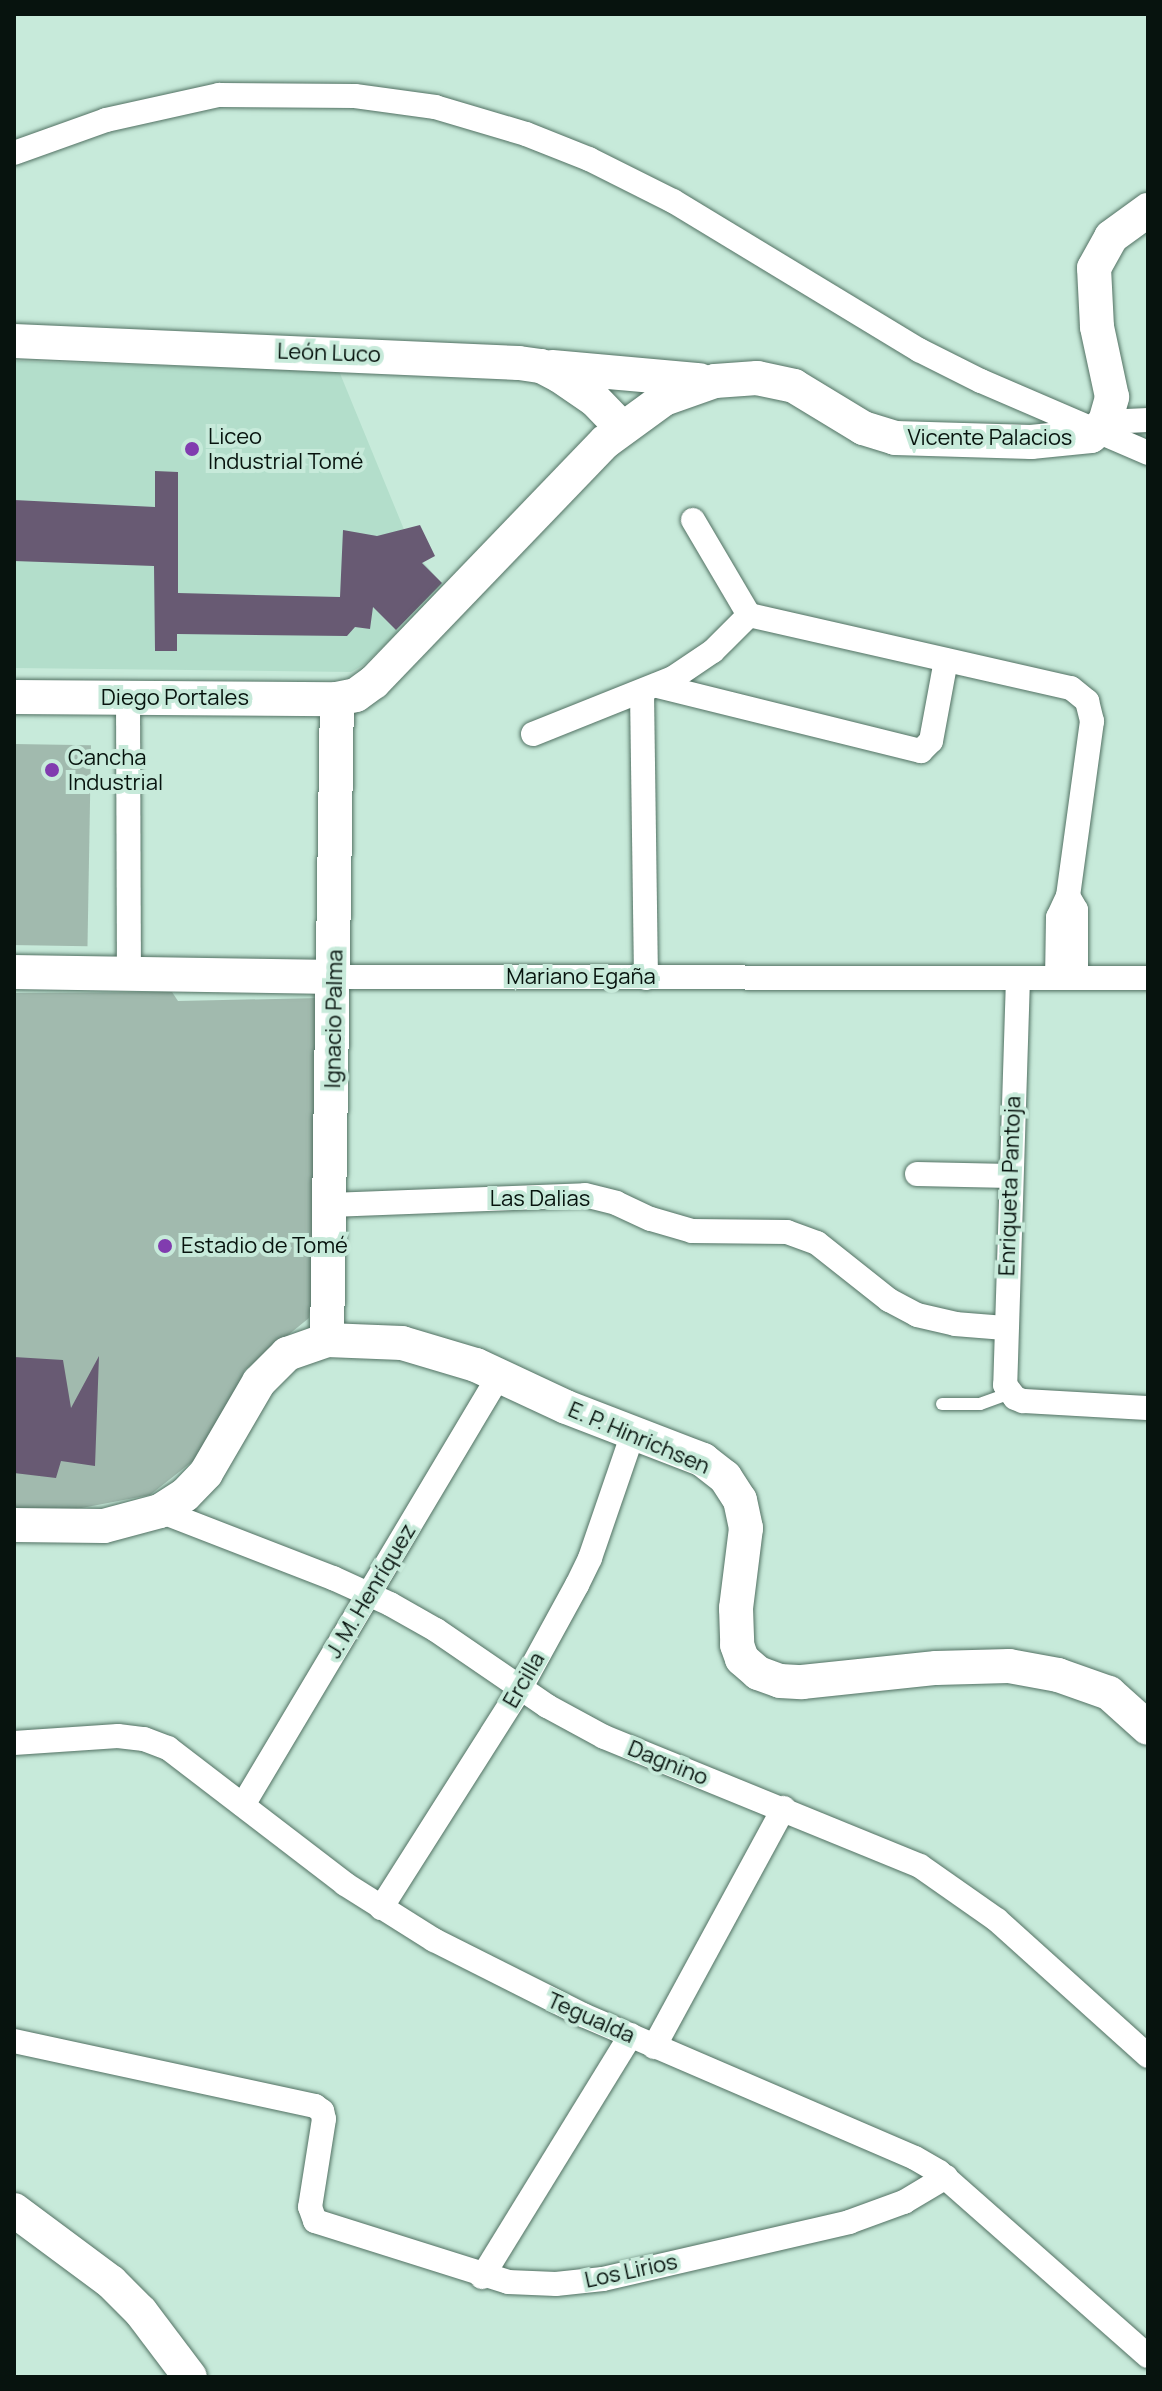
<!DOCTYPE html>
<meta charset="utf-8">
<style>
body{margin:0}
#map{position:relative;width:1162px;height:2391px;overflow:hidden;background:#c7eada;font-family:Manrope,sans-serif}
div>[style]{position:absolute}
.built>*{inset:0;background:#b3decb}
.green>*{inset:0;background:#a1baae;transform-origin:0 0}
.building>*{inset:0;background:#685a73}
.roads{filter:drop-shadow(0 0 2px #527163) drop-shadow(0 0 2px #527163)}
.lane>*{height:12px;margin:-6px;padding:0 6px;transform-origin:6px;border-radius:6px;background:#fff}
.street>*{height:24px;margin:-12px;padding:0 12px;transform-origin:12px;border-radius:12px;background:#fff}
.secondary>*{height:34px;margin:-17px;padding:0 17px;transform-origin:17px;border-radius:17px;background:#fff}
.dots>*{width:22px;height:22px;translate:-50% -50%;box-sizing:border-box;border:4px solid #c7eada;border-radius:50%}
span{translate:-50% -50%;white-space:nowrap;text-align:center;line-height:1.15;-webkit-text-stroke:8px #c7eada;paint-order:stroke}
.street-label{font-size:22px;color:#07130e}
.poi-label{font-size:22px;color:#07130e}
.left{translate:0 -50%;text-align:left}
.frame{position:absolute;inset:0;border:16px solid #07130e;pointer-events:none}
</style>
<div id="map">
<div class="built">
<i style="clip-path:polygon(14px 361px,339px 371px,412px 549px,445px 587px,365px 664px,351px 672px,14px 668px)"></i>
</div>
<div class="green">
<i style="left:14px;top:744px;width:77px;height:201px;rotate:1deg"></i>
<i style="clip-path:polygon(172px 992px,178px 1001px,319px 998px,315px 1274px,309px 1318px,245px 1370px,208px 1449px,150px 1495px,50px 1514px,14px 1507px,14px 993px)"></i>
</div>
<div class="building">
<i style="clip-path:polygon(155px 471px,178px 472px,178px 593px,340px 597px,343px 530px,377px 536px,420px 525px,435px 556px,422px 563px,442px 583px,396px 630px,373px 607px,370px 629px,355px 627px,347px 636px,177px 634px,177px 651px,155px 651px,154px 566px,14px 561px,14px 500px,155px 507px)"></i>
<i style="clip-path:polygon(99px 1356px,95px 1466px,61px 1461px,56px 1478px,14px 1473px,14px 1357px,63px 1360px,71px 1408px)"></i>
</div>
<div class="roads">
<div class="lane">
<i style="left:942px;top:1404px;width:38px"></i>
<i style="left:980px;top:1404px;width:32px;rotate:-20deg"></i>
</div>
<div class="street">
<i style="left:14px;top:153px;width:98px;rotate:-19.7deg"></i>
<i style="left:106px;top:120px;width:116px;rotate:-12.5deg"></i>
<i style="left:219px;top:95px;width:136px;rotate:0.4deg"></i>
<i style="left:355px;top:96px;width:81px;rotate:7.8deg"></i>
<i style="left:435px;top:107px;width:95px;rotate:16.5deg"></i>
<i style="left:526px;top:134px;width:68px;rotate:21.6deg"></i>
<i style="left:589px;top:159px;width:94px;rotate:26.6deg"></i>
<i style="left:673px;top:201px;width:288px;rotate:31.2deg"></i>
<i style="left:919px;top:350px;width:69px;rotate:26.6deg"></i>
<i style="left:981px;top:381px;width:182px;rotate:23.3deg"></i>
<i style="left:1105px;top:422px;width:43px;rotate:-2.7deg"></i>
<i style="left:693px;top:520px;width:110px;rotate:59.5deg"></i>
<i style="left:749px;top:615px;width:330px;rotate:12.8deg"></i>
<i style="left:1071px;top:688px;width:21px;rotate:39deg"></i>
<i style="left:1087px;top:701px;width:21px;rotate:76deg"></i>
<i style="left:1092px;top:721px;width:177px;rotate:97.8deg"></i>
<i style="left:1068px;top:896px;width:23px;rotate:115deg"></i>
<i style="left:1058px;top:917px;width:61px;rotate:90.9deg"></i>
<i style="left:658px;top:686px;width:271px;rotate:13.9deg"></i>
<i style="left:921px;top:751px;width:14px;rotate:-45deg"></i>
<i style="left:931px;top:741px;width:82px;rotate:-79.5deg"></i>
<i style="left:642px;top:692px;width:286px;rotate:89.2deg"></i>
<i style="left:128px;top:698px;width:277px;rotate:89.8deg"></i>
<i style="left:533px;top:734px;width:151px;rotate:-21.8deg"></i>
<i style="left:673px;top:678px;width:48px;rotate:-34deg"></i>
<i style="left:713px;top:651px;width:51px;rotate:-45deg"></i>
<i style="left:1068px;top:896px;width:16px;rotate:60deg"></i>
<i style="left:1076px;top:910px;width:68px;rotate:90deg"></i>
<i style="left:335px;top:977px;width:813px;rotate:0.07deg"></i>
<i style="left:1018px;top:978px;width:407px;rotate:91.8deg"></i>
<i style="left:1005px;top:1385px;width:16px;rotate:52deg"></i>
<i style="left:1015px;top:1398px;width:9px;rotate:21deg"></i>
<i style="left:1023px;top:1401px;width:125px;rotate:3.2deg"></i>
<i style="left:917px;top:1174px;width:94px;rotate:1.2deg"></i>
<i style="left:330px;top:1205px;width:255px;rotate:-2.2deg"></i>
<i style="left:585px;top:1195px;width:32px;rotate:14deg"></i>
<i style="left:616px;top:1203px;width:38px;rotate:25deg"></i>
<i style="left:651px;top:1219px;width:43px;rotate:16.3deg"></i>
<i style="left:692px;top:1231px;width:95px;rotate:0.6deg"></i>
<i style="left:787px;top:1232px;width:32px;rotate:20deg"></i>
<i style="left:817px;top:1243px;width:92px;rotate:38.4deg"></i>
<i style="left:889px;top:1300px;width:32px;rotate:28deg"></i>
<i style="left:917px;top:1315px;width:39px;rotate:13deg"></i>
<i style="left:955px;top:1324px;width:50px;rotate:4.6deg"></i>
<i style="left:160px;top:1511px;width:186px;rotate:21.2deg"></i>
<i style="left:333px;top:1578px;width:63px;rotate:24.5deg"></i>
<i style="left:390px;top:1604px;width:53px;rotate:29.5deg"></i>
<i style="left:436px;top:1630px;width:135px;rotate:34.4deg"></i>
<i style="left:547px;top:1706px;width:65px;rotate:28.5deg"></i>
<i style="left:604px;top:1737px;width:341px;rotate:22.2deg"></i>
<i style="left:920px;top:1866px;width:94px;rotate:35deg"></i>
<i style="left:997px;top:1920px;width:203px;rotate:42deg"></i>
<i style="left:14px;top:1743px;width:104px;rotate:-3.9deg"></i>
<i style="left:118px;top:1736px;width:26px;rotate:7deg"></i>
<i style="left:144px;top:1739px;width:26px;rotate:21deg"></i>
<i style="left:168px;top:1748px;width:223px;rotate:37.5deg"></i>
<i style="left:345px;top:1884px;width:105px;rotate:32.2deg"></i>
<i style="left:434px;top:1940px;width:167px;rotate:26.7deg"></i>
<i style="left:583px;top:2015px;width:361px;rotate:23.3deg"></i>
<i style="left:915px;top:2158px;width:28px;rotate:30deg"></i>
<i style="left:939px;top:2172px;width:278px;rotate:41.4deg"></i>
<i style="left:243px;top:1805px;width:500px;rotate:-59.2deg"></i>
<i style="left:381px;top:1908px;width:259px;rotate:-57.6deg"></i>
<i style="left:520px;top:1689px;width:119px;rotate:-61.3deg"></i>
<i style="left:577px;top:1585px;width:30px;rotate:-64deg"></i>
<i style="left:590px;top:1558px;width:132px;rotate:-71deg"></i>
<i style="left:14px;top:2041px;width:308px;rotate:12.2deg"></i>
<i style="left:315px;top:2106px;width:9px;rotate:36deg"></i>
<i style="left:322px;top:2111px;width:8px;rotate:76deg"></i>
<i style="left:324px;top:2119px;width:89px;rotate:99deg"></i>
<i style="left:310px;top:2207px;width:15px;rotate:70deg"></i>
<i style="left:315px;top:2221px;width:202px;rotate:17.5deg"></i>
<i style="left:508px;top:2282px;width:48px;rotate:2.4deg"></i>
<i style="left:556px;top:2284px;width:47px;rotate:-6.1deg"></i>
<i style="left:603px;top:2279px;width:253px;rotate:-13deg"></i>
<i style="left:849px;top:2222px;width:59px;rotate:-20deg"></i>
<i style="left:904px;top:2202px;width:49px;rotate:-30.8deg"></i>
<i style="left:654px;top:2047px;width:272px;rotate:-61.5deg"></i>
<i style="left:482px;top:2277px;width:284px;rotate:-58.4deg"></i>
</div>
<div class="secondary">
<i style="left:14px;top:341px;width:505px;rotate:2.49deg"></i>
<i style="left:519px;top:363px;width:22px;rotate:8deg"></i>
<i style="left:541px;top:366px;width:21px;rotate:28deg"></i>
<i style="left:560px;top:376px;width:42px;rotate:34.4deg"></i>
<i style="left:595px;top:400px;width:39px;rotate:46deg"></i>
<i style="left:552px;top:367px;width:148px;rotate:5.1deg"></i>
<i style="left:14px;top:697px;width:323px;rotate:0.4deg"></i>
<i style="left:337px;top:699px;width:19px;rotate:-12deg"></i>
<i style="left:356px;top:695px;width:22px;rotate:-36deg"></i>
<i style="left:374px;top:682px;width:333px;rotate:-46.1deg"></i>
<i style="left:605px;top:442px;width:73px;rotate:-36.1deg"></i>
<i style="left:664px;top:399px;width:54px;rotate:-19.4deg"></i>
<i style="left:715px;top:381px;width:42px;rotate:-4.1deg"></i>
<i style="left:757px;top:378px;width:38px;rotate:12deg"></i>
<i style="left:794px;top:386px;width:81px;rotate:31.3deg"></i>
<i style="left:863px;top:428px;width:34px;rotate:17deg"></i>
<i style="left:895px;top:438px;width:136px;rotate:1.7deg"></i>
<i style="left:1031px;top:442px;width:60px;rotate:-5.7deg"></i>
<i style="left:1091px;top:436px;width:20px;rotate:-45deg"></i>
<i style="left:1105px;top:422px;width:26px;rotate:-74deg"></i>
<i style="left:1112px;top:397px;width:72px;rotate:-102.1deg"></i>
<i style="left:1097px;top:327px;width:59px;rotate:-92.9deg"></i>
<i style="left:1094px;top:268px;width:35px;rotate:-61deg"></i>
<i style="left:1111px;top:237px;width:46px;rotate:-36.1deg"></i>
<i style="left:14px;top:972px;width:321px;rotate:0.9deg"></i>
<i style="left:327px;top:1340px;width:641px;rotate:-89.11deg"></i>
<i style="left:14px;top:1525px;width:90px;rotate:0.6deg"></i>
<i style="left:104px;top:1526px;width:58px;rotate:-15deg"></i>
<i style="left:160px;top:1511px;width:30px;rotate:-33deg"></i>
<i style="left:185px;top:1495px;width:30px;rotate:-46deg"></i>
<i style="left:206px;top:1473px;width:105px;rotate:-59.8deg"></i>
<i style="left:259px;top:1382px;width:40px;rotate:-45deg"></i>
<i style="left:287px;top:1354px;width:42px;rotate:-19.3deg"></i>
<i style="left:327px;top:1340px;width:75px;rotate:2.3deg"></i>
<i style="left:402px;top:1343px;width:77px;rotate:16.6deg"></i>
<i style="left:476px;top:1365px;width:99px;rotate:25deg"></i>
<i style="left:566px;top:1407px;width:147px;rotate:21.1deg"></i>
<i style="left:703px;top:1460px;width:28px;rotate:38deg"></i>
<i style="left:725px;top:1477px;width:27px;rotate:57deg"></i>
<i style="left:740px;top:1500px;width:29px;rotate:78deg"></i>
<i style="left:746px;top:1528px;width:81px;rotate:97.1deg"></i>
<i style="left:736px;top:1608px;width:37px;rotate:88deg"></i>
<i style="left:737px;top:1645px;width:15px;rotate:70deg"></i>
<i style="left:742px;top:1659px;width:21px;rotate:41deg"></i>
<i style="left:758px;top:1673px;width:23px;rotate:20deg"></i>
<i style="left:780px;top:1681px;width:22px;rotate:3deg"></i>
<i style="left:802px;top:1682px;width:135px;rotate:-6deg"></i>
<i style="left:936px;top:1668px;width:73px;rotate:-1.6deg"></i>
<i style="left:1009px;top:1666px;width:50px;rotate:10.4deg"></i>
<i style="left:1058px;top:1675px;width:54px;rotate:19.4deg"></i>
<i style="left:1109px;top:1693px;width:52px;rotate:41.9deg"></i>
<i style="left:14px;top:2210px;width:121px;rotate:36.6deg"></i>
<i style="left:111px;top:2282px;width:42px;rotate:45deg"></i>
<i style="left:141px;top:2312px;width:81px;rotate:53deg"></i>
</div>
</div>
<div class="dots">
<i style="left:192px;top:449px;background:#813caf"></i>
<i style="left:52px;top:770px;background:#813caf"></i>
<i style="left:165px;top:1246px;background:#813caf"></i>
</div>
<div class="street-label">
<span style="left:329px;top:353px;rotate:2deg">León Luco</span>
<span style="left:990px;top:438px">Vicente Palacios</span>
<span style="left:175px;top:698px">Diego Portales</span>
<span style="left:581px;top:977px">Mariano Egaña</span>
<span style="left:334px;top:1019px;rotate:-89deg">Ignacio Palma</span>
<span style="left:1010px;top:1186px;rotate:-88deg">Enriqueta Pantoja</span>
<span style="left:540px;top:1199px">Las Dalias</span>
<span style="left:639px;top:1438px;rotate:23deg">E. P. Hinrichsen</span>
<span style="left:371px;top:1591px;rotate:-59deg">J. M. Henríquez</span>
<span style="left:524px;top:1680px;rotate:-60deg">Ercilla</span>
<span style="left:668px;top:1763px;rotate:22deg">Dagnino</span>
<span style="left:591px;top:2018px;rotate:24deg">Tegualda</span>
<span style="left:631px;top:2271px;rotate:-12deg">Los Lirios</span>
</div>
<div class="poi-label">
<span class="left" style="left:208px;top:449px">Liceo<br>Industrial Tomé</span>
<span class="left" style="left:68px;top:770px">Cancha<br>Industrial</span>
<span class="left" style="left:181px;top:1246px">Estadio de Tomé</span>
</div>
<div class="frame"></div>
</div>
